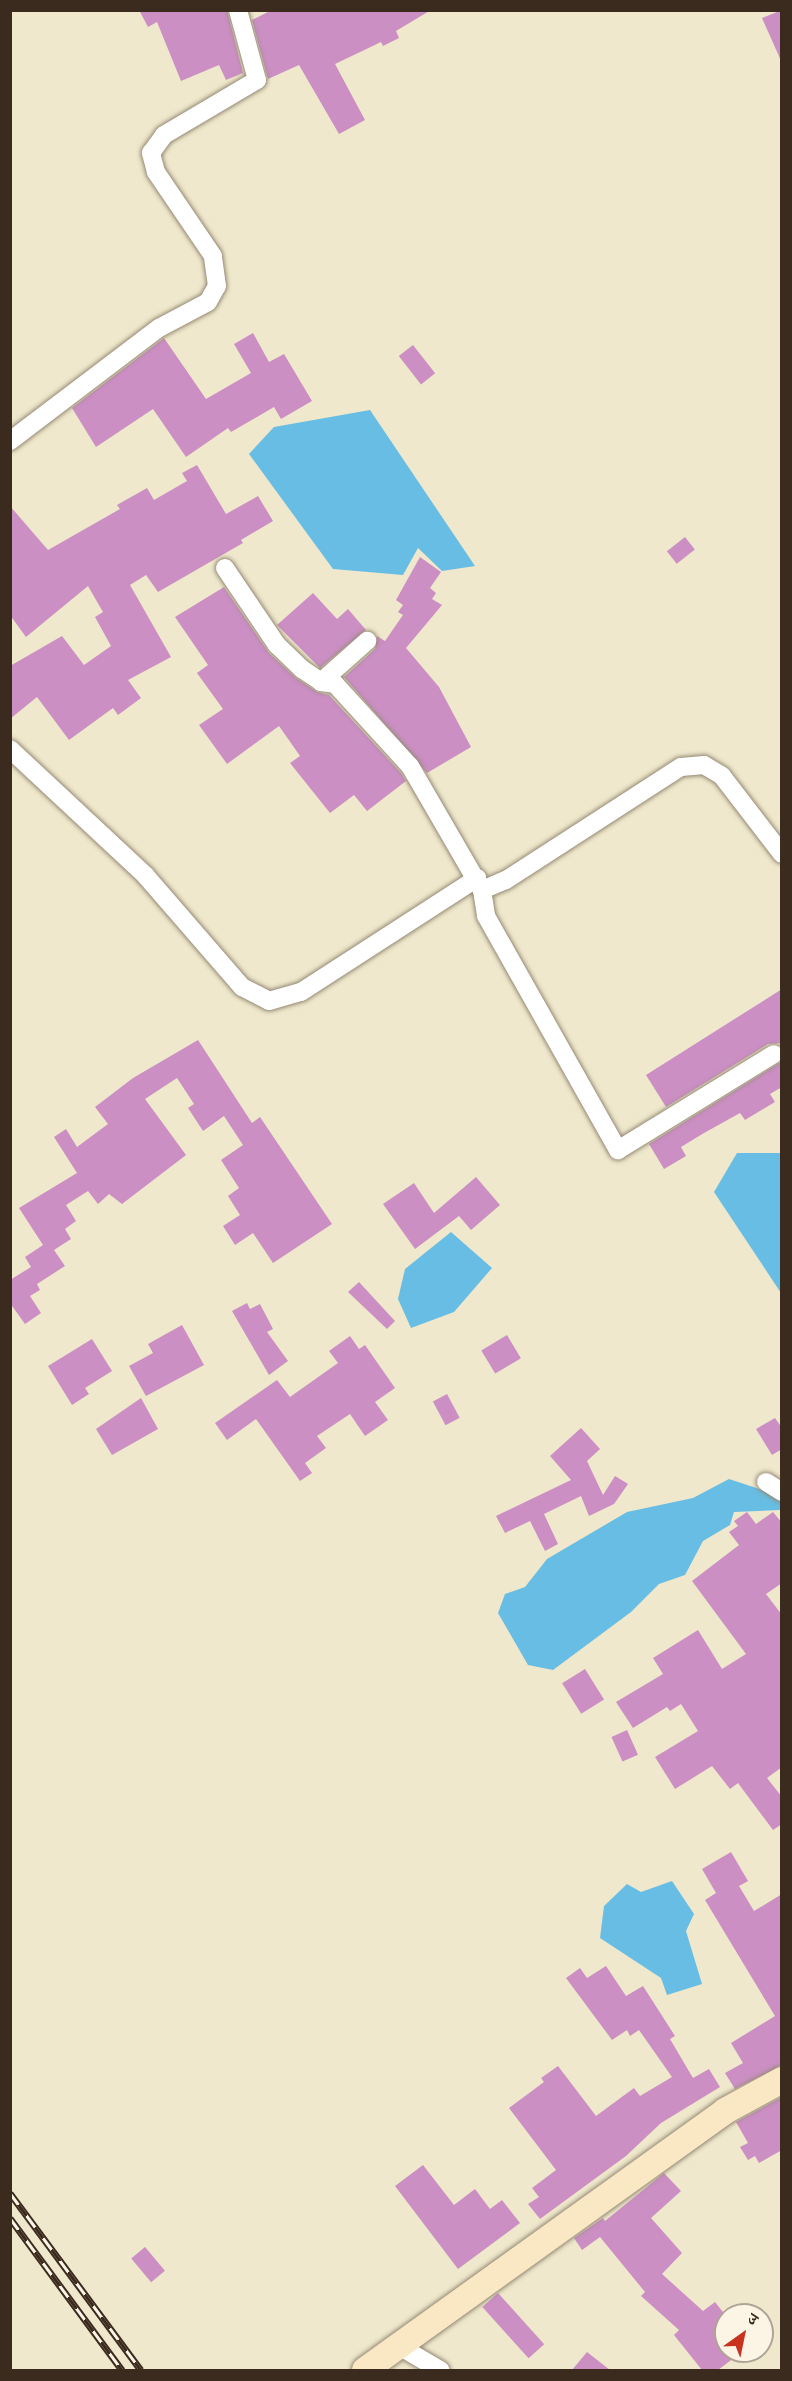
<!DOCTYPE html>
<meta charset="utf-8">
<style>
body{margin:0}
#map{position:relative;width:792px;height:2381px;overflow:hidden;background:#efe8cc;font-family:Alegreya,"Noto Serif Devanagari",serif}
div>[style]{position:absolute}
.water>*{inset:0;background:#68bde4}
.building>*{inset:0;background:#cb8fc4;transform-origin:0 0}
.roads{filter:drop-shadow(0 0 2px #958975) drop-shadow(0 0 2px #958975)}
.street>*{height:18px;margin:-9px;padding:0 9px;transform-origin:9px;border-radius:9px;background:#fff}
.secondary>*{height:26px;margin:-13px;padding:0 13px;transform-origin:13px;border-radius:13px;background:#fae7c3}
.rail>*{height:7px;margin-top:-3.5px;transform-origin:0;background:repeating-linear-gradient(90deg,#fcf5e5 0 14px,#3b2a1e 0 28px);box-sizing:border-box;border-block:2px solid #3b2a1e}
span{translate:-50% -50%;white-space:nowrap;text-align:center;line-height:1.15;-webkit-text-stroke:6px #fcf5e5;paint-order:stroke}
.frame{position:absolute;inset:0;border:12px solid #3b2a1e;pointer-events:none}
.north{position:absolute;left:714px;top:2303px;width:60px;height:60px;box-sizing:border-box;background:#fcf5e5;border:2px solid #afa495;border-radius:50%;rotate:33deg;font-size:16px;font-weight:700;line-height:24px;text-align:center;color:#3b2a1e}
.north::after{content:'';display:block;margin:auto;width:21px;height:27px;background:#c8321e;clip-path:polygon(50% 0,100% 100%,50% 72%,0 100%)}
</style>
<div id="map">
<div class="water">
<i style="clip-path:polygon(370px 410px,475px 566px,442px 571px,418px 548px,403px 575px,333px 569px,249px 454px,274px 427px)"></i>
<i style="clip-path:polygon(737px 1153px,781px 1153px,781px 1293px,714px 1192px)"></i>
<i style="clip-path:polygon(451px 1232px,492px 1268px,454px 1312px,411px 1328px,398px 1299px,405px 1269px)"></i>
<i style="clip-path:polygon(729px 1479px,781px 1496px,780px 1510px,734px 1512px,730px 1525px,703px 1541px,685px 1575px,659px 1584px,631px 1612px,553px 1670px,528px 1665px,498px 1613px,505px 1594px,525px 1587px,547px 1559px,627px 1512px,693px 1498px)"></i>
<i style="clip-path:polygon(672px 1881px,694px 1914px,686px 1931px,702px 1984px,667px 1995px,661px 1978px,600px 1938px,604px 1906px,627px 1884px,641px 1892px)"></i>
</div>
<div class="building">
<i style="clip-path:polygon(139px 10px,227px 10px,243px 73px,226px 80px,219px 65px,181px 81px,157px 22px,148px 27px)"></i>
<i style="clip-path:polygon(272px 10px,431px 10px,396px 31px,399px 38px,383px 46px,381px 42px,335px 64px,365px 120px,339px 134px,299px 65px,268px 79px,252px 20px)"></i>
<i style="clip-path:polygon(782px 10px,782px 63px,762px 18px)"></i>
<i style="clip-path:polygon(253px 333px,269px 362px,284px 354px,312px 401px,281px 419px,274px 407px,231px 432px,228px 428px,186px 457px,153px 409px,96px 447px,72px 408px,164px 338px,206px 399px,251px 373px,234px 344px)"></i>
<i style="left:413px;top:345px;width:36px;height:18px;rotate:52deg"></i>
<i style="clip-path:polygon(197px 465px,226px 514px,258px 496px,273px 521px,241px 540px,243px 543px,158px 592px,146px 575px,130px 585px,171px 657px,128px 680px,141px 698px,118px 715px,113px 708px,69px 740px,37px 697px,10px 719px,10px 666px,62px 636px,84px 665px,111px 646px,95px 617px,103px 612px,88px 586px,26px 637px,10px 615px,10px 506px,48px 550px,120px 509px,117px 505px,147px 488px,154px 500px,187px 481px,182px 473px)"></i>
<i style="left:685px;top:537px;width:16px;height:23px;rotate:52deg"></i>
<i style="clip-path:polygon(420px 557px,441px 572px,430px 588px,436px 593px,432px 599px,442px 605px,406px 648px,439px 687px,471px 747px,427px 773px,344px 677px,375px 649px,377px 636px,385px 641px,403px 615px,398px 612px,403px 605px,396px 600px)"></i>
<i style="clip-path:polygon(224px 587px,269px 653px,296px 678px,317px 692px,329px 695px,401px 773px,406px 781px,367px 811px,354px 795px,330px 813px,290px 763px,300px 756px,279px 726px,227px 764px,199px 725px,223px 709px,197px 673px,208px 665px,175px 617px)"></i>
<i style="clip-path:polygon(313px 593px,337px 619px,348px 609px,366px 630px,320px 668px,277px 625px)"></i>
<i style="clip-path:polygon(782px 989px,782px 1043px,768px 1044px,666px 1107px,646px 1075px)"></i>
<i style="clip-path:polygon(198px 1040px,252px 1123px,260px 1117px,332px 1224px,273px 1263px,253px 1233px,235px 1245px,223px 1226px,240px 1215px,228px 1196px,239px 1188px,221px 1160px,243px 1145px,224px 1116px,203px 1131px,188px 1108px,194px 1104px,177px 1078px,145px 1099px,186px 1155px,122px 1204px,109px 1194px,98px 1204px,88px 1191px,66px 1205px,76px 1221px,65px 1229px,71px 1239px,54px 1250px,65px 1266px,37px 1284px,40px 1290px,30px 1296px,41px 1313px,25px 1324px,10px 1303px,10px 1280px,31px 1267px,25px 1257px,43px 1245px,19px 1208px,77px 1173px,54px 1137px,66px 1129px,77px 1147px,108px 1124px,95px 1107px,133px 1078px)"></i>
<i style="clip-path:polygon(781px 1062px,782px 1087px,770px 1094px,775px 1102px,745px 1120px,740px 1113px,704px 1133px,681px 1147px,686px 1156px,664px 1169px,649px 1144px)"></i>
<i style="clip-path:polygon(476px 1177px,500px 1205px,471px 1230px,459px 1216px,415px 1249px,383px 1204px,414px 1183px,434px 1213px)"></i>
<i style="clip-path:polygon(359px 1282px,395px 1321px,387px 1329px,348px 1292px)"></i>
<i style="clip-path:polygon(247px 1303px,250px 1309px,260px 1304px,273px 1329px,267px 1332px,288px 1361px,269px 1375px,232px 1311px)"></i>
<i style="clip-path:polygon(182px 1325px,204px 1365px,146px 1396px,129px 1366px,153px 1353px,148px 1344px)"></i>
<i style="left:507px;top:1335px;width:27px;height:30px;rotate:59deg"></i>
<i style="clip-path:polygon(350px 1336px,359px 1349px,365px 1345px,395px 1388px,375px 1402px,388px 1420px,365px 1436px,350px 1414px,317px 1436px,326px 1448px,305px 1463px,312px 1473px,300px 1481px,256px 1419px,227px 1440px,215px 1423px,277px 1380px,290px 1397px,338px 1363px,329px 1351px)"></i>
<i style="clip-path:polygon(92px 1339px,112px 1371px,85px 1388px,89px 1394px,72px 1405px,48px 1366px)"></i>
<i style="left:447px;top:1394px;width:27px;height:16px;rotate:62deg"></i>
<i style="clip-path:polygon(141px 1398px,158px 1429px,112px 1455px,96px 1429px)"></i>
<i style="clip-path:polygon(775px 1418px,782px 1428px,782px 1449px,772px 1455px,756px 1429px)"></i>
<i style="clip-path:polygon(581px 1428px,600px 1449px,587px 1461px,603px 1495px,615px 1476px,628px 1484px,614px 1504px,589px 1516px,581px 1496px,544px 1514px,558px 1544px,545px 1551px,530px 1521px,505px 1533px,496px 1516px,571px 1480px,550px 1456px)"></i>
<i style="clip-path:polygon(747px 1512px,756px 1524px,773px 1512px,782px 1523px,782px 1583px,766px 1594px,782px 1615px,782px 1767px,767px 1778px,782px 1797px,782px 1824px,773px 1830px,738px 1783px,730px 1789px,712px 1766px,675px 1789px,655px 1757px,698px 1731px,681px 1704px,670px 1711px,667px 1707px,633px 1728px,616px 1702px,663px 1674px,653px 1658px,698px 1630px,722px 1669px,746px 1654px,692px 1581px,739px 1545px,729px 1532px,738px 1526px,734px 1521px)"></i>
<i style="left:585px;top:1669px;width:36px;height:27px;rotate:58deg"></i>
<i style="left:627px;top:1730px;width:27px;height:17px;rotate:66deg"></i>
<i style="clip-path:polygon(731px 1852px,748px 1881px,739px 1886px,754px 1911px,782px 1894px,782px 2065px,735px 2089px,725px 2073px,743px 2063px,731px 2043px,775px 2016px,705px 1900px,716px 1893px,702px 1869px)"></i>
<i style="clip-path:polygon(606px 1966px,626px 1996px,643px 1986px,675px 2036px,670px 2039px,693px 2078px,709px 2069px,720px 2087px,661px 2123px,626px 2156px,540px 2219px,528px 2204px,539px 2197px,532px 2188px,556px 2170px,509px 2108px,544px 2082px,541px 2078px,558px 2066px,596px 2116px,634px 2088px,640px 2096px,672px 2077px,639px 2030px,630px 2036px,627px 2030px,612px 2040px,566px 1978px,580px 1968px,587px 1978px)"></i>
<i style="clip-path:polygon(782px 2097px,782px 2150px,759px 2163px,755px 2156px,748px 2160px,740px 2147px,748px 2143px,736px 2122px)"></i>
<i style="clip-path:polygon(423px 2165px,454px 2205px,475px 2189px,490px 2209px,502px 2200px,520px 2223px,458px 2269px,395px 2186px)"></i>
<i style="clip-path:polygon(664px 2173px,681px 2191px,651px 2218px,682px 2253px,662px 2274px,703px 2311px,715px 2302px,726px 2316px,726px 2351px,743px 2351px,718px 2370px,702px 2370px,674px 2335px,679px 2330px,641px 2296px,645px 2292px,600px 2237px,582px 2250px,574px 2238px,603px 2218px,605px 2221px)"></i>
<i style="left:145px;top:2247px;width:31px;height:18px;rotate:50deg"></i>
<i style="left:498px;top:2293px;width:69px;height:21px;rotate:48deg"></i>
<i style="clip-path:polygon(587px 2352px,610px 2370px,572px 2370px)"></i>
</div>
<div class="roads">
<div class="street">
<i style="left:10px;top:441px;width:187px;rotate:-37.2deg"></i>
<i style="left:159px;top:328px;width:55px;rotate:-28deg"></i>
<i style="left:208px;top:302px;width:18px;rotate:-61deg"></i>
<i style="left:217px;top:286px;width:30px;rotate:-98deg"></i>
<i style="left:213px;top:256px;width:102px;rotate:-124.2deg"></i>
<i style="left:156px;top:172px;width:20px;rotate:-105deg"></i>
<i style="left:151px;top:153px;width:22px;rotate:-54deg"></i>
<i style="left:164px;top:135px;width:108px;rotate:-30.6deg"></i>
<i style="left:257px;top:80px;width:73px;rotate:-105.2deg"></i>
<i style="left:225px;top:568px;width:93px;rotate:56deg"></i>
<i style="left:277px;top:645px;width:35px;rotate:44deg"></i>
<i style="left:302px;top:669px;width:23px;rotate:34deg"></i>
<i style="left:321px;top:682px;width:14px;rotate:8deg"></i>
<i style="left:335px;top:684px;width:111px;rotate:47.6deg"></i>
<i style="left:410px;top:766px;width:143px;rotate:59.9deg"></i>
<i style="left:482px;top:890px;width:26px;rotate:-23deg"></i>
<i style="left:506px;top:880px;width:208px;rotate:-32.9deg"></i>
<i style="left:681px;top:767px;width:23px;rotate:-5deg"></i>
<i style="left:704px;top:765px;width:21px;rotate:31deg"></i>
<i style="left:722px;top:776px;width:98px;rotate:52.4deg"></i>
<i style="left:321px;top:682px;width:62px;rotate:-41.7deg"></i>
<i style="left:10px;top:749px;width:185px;rotate:43deg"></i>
<i style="left:145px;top:875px;width:148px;rotate:49.1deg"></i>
<i style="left:242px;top:987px;width:30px;rotate:27deg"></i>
<i style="left:269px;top:1001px;width:33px;rotate:-16deg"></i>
<i style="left:301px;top:992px;width:210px;rotate:-32.9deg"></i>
<i style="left:482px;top:890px;width:26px;rotate:81deg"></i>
<i style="left:486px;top:916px;width:269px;rotate:60.6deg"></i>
<i style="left:618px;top:1150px;width:183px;rotate:-31.6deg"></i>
<i style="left:766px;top:1482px;width:19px;rotate:32deg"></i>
<i style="left:399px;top:2346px;width:48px;rotate:30.3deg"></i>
</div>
<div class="secondary">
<i style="left:365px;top:2370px;width:443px;rotate:-35.7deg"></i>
<i style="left:725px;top:2111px;width:65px;rotate:-28.5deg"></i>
</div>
</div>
<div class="rail">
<i style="left:10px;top:2193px;width:220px;rotate:53.5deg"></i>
<i style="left:10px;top:2218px;width:189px;rotate:53.6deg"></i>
</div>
<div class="frame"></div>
<div class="north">उ</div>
</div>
